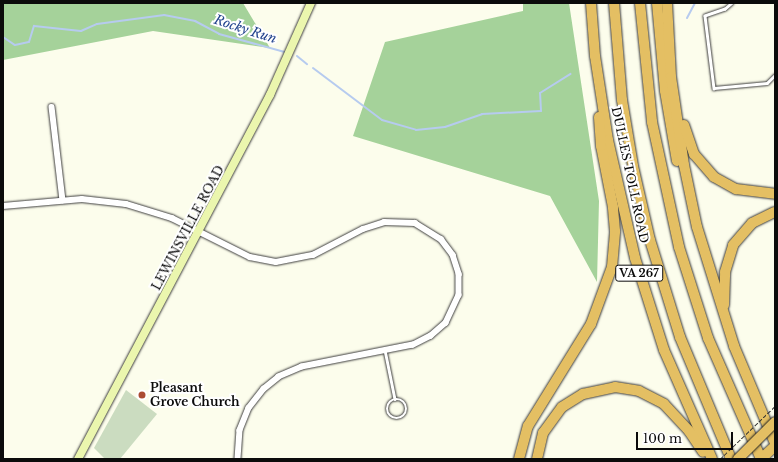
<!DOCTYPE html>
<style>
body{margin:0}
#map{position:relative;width:778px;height:462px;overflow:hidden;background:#fcfdec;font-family:"Libre Baskerville",serif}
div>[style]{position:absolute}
.forest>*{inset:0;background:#a5d29a}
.cemetery>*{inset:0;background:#cbdcc0}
.stream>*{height:2px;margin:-1px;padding:0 1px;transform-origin:1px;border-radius:1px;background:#b6cbef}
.roads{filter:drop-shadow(0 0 1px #3e3e3e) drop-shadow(0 0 1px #3e3e3e)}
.lane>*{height:2.5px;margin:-1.25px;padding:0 1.25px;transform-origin:1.25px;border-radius:1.25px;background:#fff}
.lane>.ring{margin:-1.25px;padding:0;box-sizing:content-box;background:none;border:2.5px solid #fff;border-radius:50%}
.street>*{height:5.5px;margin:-2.75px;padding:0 2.75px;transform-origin:2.75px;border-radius:2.75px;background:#fff}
.secondary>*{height:8px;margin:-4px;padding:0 4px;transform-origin:4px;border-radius:4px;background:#ebf6ae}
.highway>*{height:10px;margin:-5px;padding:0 5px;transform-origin:5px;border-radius:5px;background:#e4bf63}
.path-bridge>*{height:1px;margin-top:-0.5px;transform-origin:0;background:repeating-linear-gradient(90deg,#2d2d2d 0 4px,transparent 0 6px)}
.bridges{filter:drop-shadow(0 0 1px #1c1c1c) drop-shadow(0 0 1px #1c1c1c)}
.highway-bridge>*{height:10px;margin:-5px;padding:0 5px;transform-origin:5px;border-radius:5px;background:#e4bf63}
.dots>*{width:11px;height:11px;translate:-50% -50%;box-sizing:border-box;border:2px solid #fff;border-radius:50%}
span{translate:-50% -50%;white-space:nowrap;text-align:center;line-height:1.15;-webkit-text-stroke:4px #fff;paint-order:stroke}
.shield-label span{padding:1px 3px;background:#fff;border:1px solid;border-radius:3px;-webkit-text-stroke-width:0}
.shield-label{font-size:11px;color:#0b0b0b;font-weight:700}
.street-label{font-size:12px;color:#0b0b0b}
.poi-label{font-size:12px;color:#0b0b0b;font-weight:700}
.left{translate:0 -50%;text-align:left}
.water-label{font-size:13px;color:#23448e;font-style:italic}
.frame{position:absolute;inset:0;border:4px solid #0b0b0b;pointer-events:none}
.scale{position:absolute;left:636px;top:432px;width:97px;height:18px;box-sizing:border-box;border:2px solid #0b0b0b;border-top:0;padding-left:5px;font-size:12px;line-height:14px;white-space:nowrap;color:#0b0b0b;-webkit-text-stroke:3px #fff;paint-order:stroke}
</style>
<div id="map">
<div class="forest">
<i style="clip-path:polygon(3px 3px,243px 3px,270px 48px,153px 31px,3px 60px)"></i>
<i style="clip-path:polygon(523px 3px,569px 3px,599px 201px,597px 282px,550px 196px,353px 136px,385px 42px,523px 11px)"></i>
</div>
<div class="cemetery">
<i style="clip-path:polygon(126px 390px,157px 414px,120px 459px,105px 459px,94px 448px)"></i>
</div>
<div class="stream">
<i style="left:687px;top:18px;width:17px;rotate:-62deg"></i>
<i style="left:3px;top:37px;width:14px;rotate:34deg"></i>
<i style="left:15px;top:45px;width:14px;rotate:-12deg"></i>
<i style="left:29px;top:42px;width:17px;rotate:-73deg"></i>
<i style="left:34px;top:26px;width:47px;rotate:6.1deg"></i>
<i style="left:81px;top:31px;width:17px;rotate:-24deg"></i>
<i style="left:97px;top:24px;width:68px;rotate:-7.7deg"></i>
<i style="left:164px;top:15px;width:32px;rotate:11deg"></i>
<i style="left:195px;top:21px;width:27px;rotate:28deg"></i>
<i style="left:219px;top:34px;width:68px;rotate:15.3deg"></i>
<i style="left:297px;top:56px;width:13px;rotate:39deg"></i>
<i style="left:313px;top:68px;width:86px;rotate:37deg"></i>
<i style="left:382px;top:120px;width:35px;rotate:16deg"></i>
<i style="left:416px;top:130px;width:29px;rotate:-6deg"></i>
<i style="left:445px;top:127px;width:39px;rotate:-19deg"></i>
<i style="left:482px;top:114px;width:59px;rotate:-2.9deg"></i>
<i style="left:541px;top:111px;width:18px;rotate:-93deg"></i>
<i style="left:540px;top:93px;width:36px;rotate:-32deg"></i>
</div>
<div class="roads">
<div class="lane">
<i style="left:732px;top:3px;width:9px;rotate:139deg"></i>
<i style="left:725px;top:9px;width:21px;rotate:161deg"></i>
<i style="left:705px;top:16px;width:73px;rotate:82.9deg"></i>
<i style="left:714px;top:88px;width:53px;rotate:-5.4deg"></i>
<i style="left:767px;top:83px;width:11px;rotate:-45deg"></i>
<i style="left:385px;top:350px;width:50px;rotate:78.5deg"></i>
<i class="ring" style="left:387px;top:399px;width:17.5px;height:17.5px"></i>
</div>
<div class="street">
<i style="left:52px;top:107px;width:94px;rotate:83.3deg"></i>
<i style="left:3px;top:206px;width:79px;rotate:-5.1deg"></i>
<i style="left:82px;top:199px;width:44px;rotate:6.5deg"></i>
<i style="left:126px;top:204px;width:48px;rotate:16.9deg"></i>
<i style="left:172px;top:218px;width:87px;rotate:26.6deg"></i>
<i style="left:250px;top:257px;width:26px;rotate:11deg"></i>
<i style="left:276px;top:262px;width:38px;rotate:-11deg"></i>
<i style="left:313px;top:255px;width:56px;rotate:-27.5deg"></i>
<i style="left:363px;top:229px;width:22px;rotate:-18deg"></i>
<i style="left:384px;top:222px;width:31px;rotate:2deg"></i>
<i style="left:415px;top:223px;width:31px;rotate:32deg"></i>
<i style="left:441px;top:239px;width:20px;rotate:53deg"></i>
<i style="left:453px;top:255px;width:20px;rotate:72deg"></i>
<i style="left:459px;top:274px;width:21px;rotate:90deg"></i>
<i style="left:459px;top:295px;width:31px;rotate:115deg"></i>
<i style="left:446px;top:323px;width:20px;rotate:139deg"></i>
<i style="left:431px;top:336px;width:20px;rotate:153deg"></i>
<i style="left:413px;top:345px;width:113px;rotate:168.8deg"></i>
<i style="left:302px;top:367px;width:25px;rotate:157deg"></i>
<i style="left:279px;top:377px;width:19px;rotate:141deg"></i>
<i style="left:264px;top:389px;width:24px;rotate:128deg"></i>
<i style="left:249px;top:408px;width:24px;rotate:112deg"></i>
<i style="left:240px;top:430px;width:29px;rotate:94deg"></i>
</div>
<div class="secondary">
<i style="left:78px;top:459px;width:412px;rotate:-62.2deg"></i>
<i style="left:270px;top:95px;width:101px;rotate:-66deg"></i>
</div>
<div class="highway">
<i style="left:591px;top:3px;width:53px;rotate:85.7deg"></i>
<i style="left:595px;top:56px;width:85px;rotate:81.2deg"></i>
<i style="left:608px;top:140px;width:121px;rotate:77.1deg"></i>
<i style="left:635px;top:258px;width:96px;rotate:72.5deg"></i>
<i style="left:664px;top:350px;width:119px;rotate:66.2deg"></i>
<i style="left:614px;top:3px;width:97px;rotate:85.3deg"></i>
<i style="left:622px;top:100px;width:67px;rotate:80.5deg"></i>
<i style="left:633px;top:166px;width:76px;rotate:77.1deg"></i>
<i style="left:650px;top:240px;width:102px;rotate:72.8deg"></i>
<i style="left:680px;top:337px;width:132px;rotate:67.3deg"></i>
<i style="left:640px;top:3px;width:120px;rotate:84.2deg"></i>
<i style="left:652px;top:122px;width:128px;rotate:77.8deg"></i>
<i style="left:679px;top:247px;width:96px;rotate:72.3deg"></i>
<i style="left:708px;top:338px;width:132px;rotate:66.3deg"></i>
<i style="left:657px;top:3px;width:88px;rotate:84.8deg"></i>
<i style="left:665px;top:91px;width:71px;rotate:80.3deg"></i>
<i style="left:667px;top:3px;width:74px;rotate:86.9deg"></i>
<i style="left:671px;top:77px;width:89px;rotate:81.6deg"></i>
<i style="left:684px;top:165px;width:63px;rotate:78.2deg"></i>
<i style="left:697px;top:227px;width:125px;rotate:72.7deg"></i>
<i style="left:734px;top:346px;width:105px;rotate:67.1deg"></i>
<i style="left:684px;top:125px;width:31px;rotate:71deg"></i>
<i style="left:694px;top:154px;width:30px;rotate:49deg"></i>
<i style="left:714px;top:177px;width:25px;rotate:29deg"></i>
<i style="left:736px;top:189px;width:39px;rotate:7deg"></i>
<i style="left:724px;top:305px;width:33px;rotate:-88deg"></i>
<i style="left:725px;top:272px;width:28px;rotate:-73deg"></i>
<i style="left:733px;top:245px;width:29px;rotate:-49deg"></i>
<i style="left:752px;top:223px;width:25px;rotate:-26deg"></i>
<i style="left:519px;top:459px;width:34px;rotate:-75deg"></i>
<i style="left:528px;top:426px;width:120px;rotate:-58.3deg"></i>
<i style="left:591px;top:324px;width:61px;rotate:-69.8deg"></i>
<i style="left:612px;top:267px;width:36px;rotate:-85deg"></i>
<i style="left:615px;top:231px;width:24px;rotate:-95deg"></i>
<i style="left:613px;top:207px;width:62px;rotate:-101.1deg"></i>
<i style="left:601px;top:146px;width:29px;rotate:-94deg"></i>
<i style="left:537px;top:459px;width:27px;rotate:-77deg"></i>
<i style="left:543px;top:433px;width:32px;rotate:-54deg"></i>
<i style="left:562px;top:407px;width:25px;rotate:-32deg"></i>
<i style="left:583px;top:394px;width:33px;rotate:-12deg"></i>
<i style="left:615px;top:387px;width:24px;rotate:9deg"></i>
<i style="left:639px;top:391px;width:28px;rotate:27deg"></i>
<i style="left:664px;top:404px;width:37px;rotate:47deg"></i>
<i style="left:689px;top:431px;width:25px;rotate:56deg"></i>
<i style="left:761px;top:459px;width:19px;rotate:-43deg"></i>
</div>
</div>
<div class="path-bridge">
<i style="left:720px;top:459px;width:76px;rotate:-43.9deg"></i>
</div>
<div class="bridges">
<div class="highway-bridge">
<i style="left:738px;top:459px;width:52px;rotate:-45deg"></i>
</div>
</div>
<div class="dots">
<i style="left:142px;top:395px;background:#ab4c33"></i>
</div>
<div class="shield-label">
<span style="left:639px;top:273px">VA 267</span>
</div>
<div class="street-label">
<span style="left:630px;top:175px;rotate:78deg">DULLES TOLL ROAD</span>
<span style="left:188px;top:228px;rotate:-62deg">LEWINSVILLE ROAD</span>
</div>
<div class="poi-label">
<span class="left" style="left:150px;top:395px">Pleasant<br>Grove Church</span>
</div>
<div class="water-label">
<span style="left:245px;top:30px;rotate:18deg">Rocky Run</span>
</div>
<div class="frame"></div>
<div class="scale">100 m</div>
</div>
